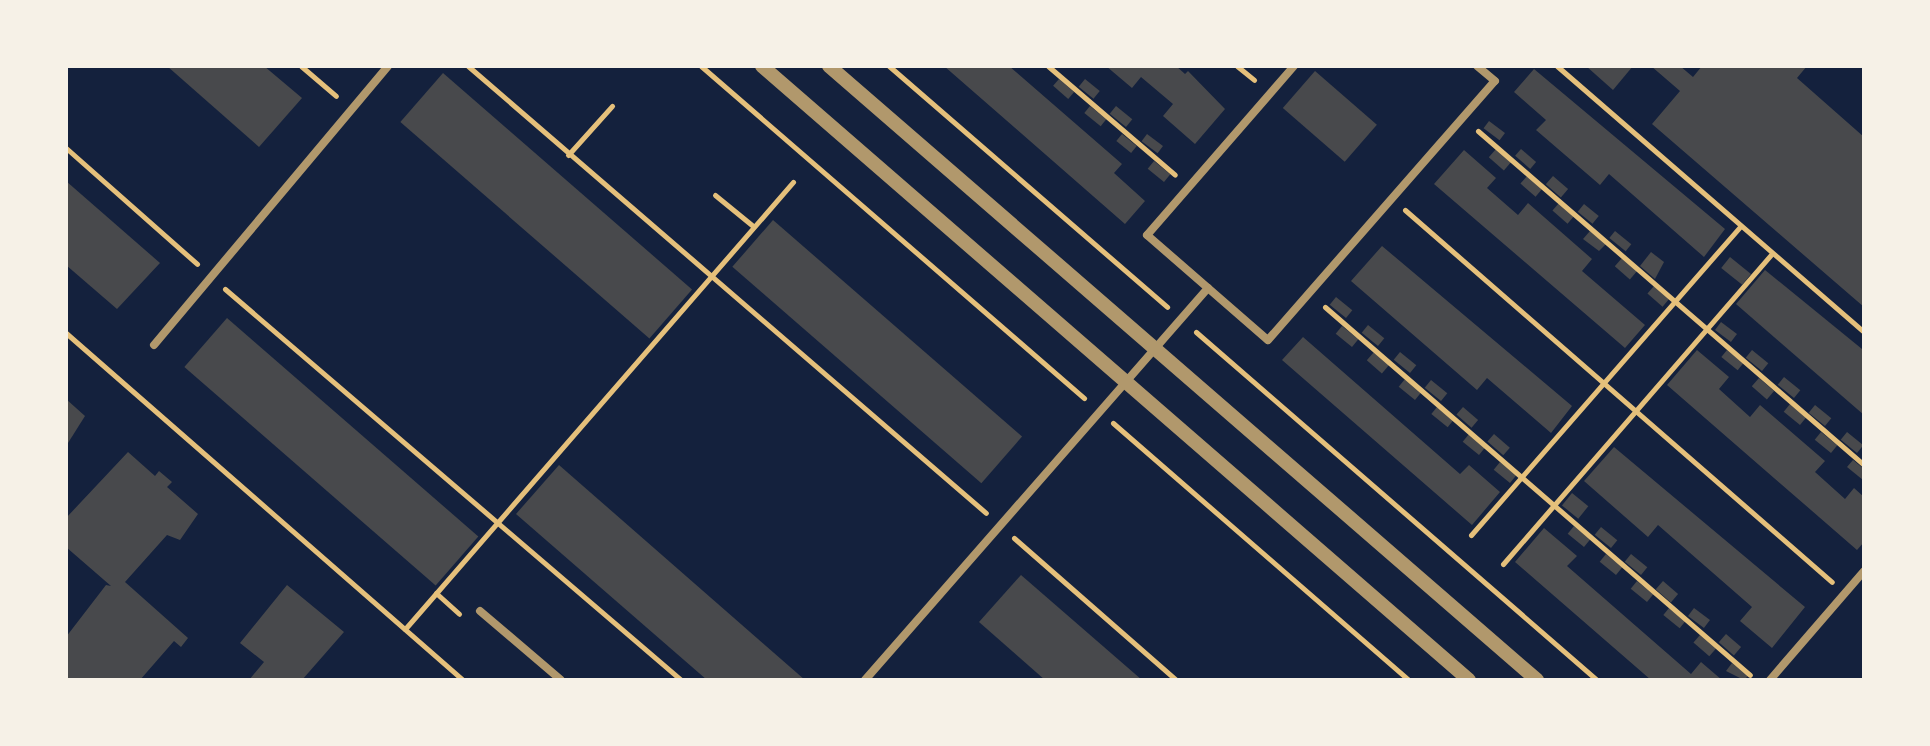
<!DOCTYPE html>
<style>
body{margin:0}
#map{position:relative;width:1930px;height:746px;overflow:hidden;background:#14213d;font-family:"IBM Plex Serif",serif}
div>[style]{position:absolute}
.building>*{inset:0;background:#48494c;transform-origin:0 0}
.path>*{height:5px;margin:-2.5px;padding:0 2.5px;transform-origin:2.5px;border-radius:2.5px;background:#e5c07b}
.minor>*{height:8px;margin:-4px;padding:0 4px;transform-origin:4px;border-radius:4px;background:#b1986c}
.tertiary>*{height:14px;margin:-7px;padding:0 7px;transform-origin:7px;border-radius:7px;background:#b1986c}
span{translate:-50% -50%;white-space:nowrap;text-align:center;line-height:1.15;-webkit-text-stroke:7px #f6f1e7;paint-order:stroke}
.frame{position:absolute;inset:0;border:68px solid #f6f1e7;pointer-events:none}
</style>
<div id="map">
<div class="building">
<i style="clip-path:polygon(167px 66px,264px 66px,302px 98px,259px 147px)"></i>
<i style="clip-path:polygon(944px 66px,1009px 66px,1122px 164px,1114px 173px,1145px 201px,1125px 224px)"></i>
<i style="clip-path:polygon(1106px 66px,1176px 66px,1185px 74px,1188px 71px,1225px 109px,1195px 144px,1163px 116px,1173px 104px,1141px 77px,1132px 88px)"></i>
<i style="clip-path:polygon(1586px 66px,1633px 66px,1613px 90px)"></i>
<i style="clip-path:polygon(1651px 66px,1680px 66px,1693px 77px,1702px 66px,1807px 66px,1797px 78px,1864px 137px,1864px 307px,1652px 124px,1680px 91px)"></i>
<i style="clip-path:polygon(1534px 69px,1725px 229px,1704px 257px,1609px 174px,1600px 185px,1536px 130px,1546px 120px,1514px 92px)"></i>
<i style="left:1315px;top:71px;width:82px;height:49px;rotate:41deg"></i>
<i style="left:443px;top:73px;width:330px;height:65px;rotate:41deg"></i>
<i style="left:1059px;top:79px;width:20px;height:9px;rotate:41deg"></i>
<i style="left:1085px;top:79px;width:19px;height:10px;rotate:39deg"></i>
<i style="left:1090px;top:106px;width:21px;height:9px;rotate:39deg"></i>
<i style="left:1116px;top:106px;width:21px;height:10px;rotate:39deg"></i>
<i style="left:1489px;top:121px;width:20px;height:9px;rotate:37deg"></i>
<i style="left:1122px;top:134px;width:19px;height:9px;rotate:39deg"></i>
<i style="left:1147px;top:134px;width:20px;height:9px;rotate:37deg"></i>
<i style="left:1496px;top:149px;width:20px;height:11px;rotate:41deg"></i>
<i style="left:1521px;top:149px;width:20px;height:9px;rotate:41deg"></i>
<i style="clip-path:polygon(1464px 150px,1496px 178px,1487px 188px,1518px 215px,1528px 203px,1592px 259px,1582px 271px,1645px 325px,1625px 348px,1434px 184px)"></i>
<i style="left:1154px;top:161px;width:21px;height:10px;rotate:39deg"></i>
<i style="left:1527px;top:176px;width:20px;height:10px;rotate:41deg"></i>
<i style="left:1553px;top:176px;width:20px;height:11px;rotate:41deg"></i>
<i style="clip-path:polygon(66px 181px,160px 263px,117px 309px,66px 265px)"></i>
<i style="left:1559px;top:203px;width:20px;height:10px;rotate:41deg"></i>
<i style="left:1584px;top:204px;width:19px;height:10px;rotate:39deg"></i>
<i style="left:773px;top:220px;width:330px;height:62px;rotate:41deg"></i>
<i style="clip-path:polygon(1590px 231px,1606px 244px,1599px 251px,1583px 239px)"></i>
<i style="left:1615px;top:231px;width:21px;height:9px;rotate:39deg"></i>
<i style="clip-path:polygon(1382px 246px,1572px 406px,1551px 433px,1487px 378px,1477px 390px,1351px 281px)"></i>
<i style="clip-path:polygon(1651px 252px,1664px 262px,1655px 279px,1640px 266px)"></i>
<i style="left:1730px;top:257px;width:27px;height:14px;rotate:39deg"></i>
<i style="left:1622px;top:258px;width:20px;height:11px;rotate:41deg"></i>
<i style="clip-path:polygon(1765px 270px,1862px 349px,1864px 415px,1736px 304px)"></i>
<i style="left:1654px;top:286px;width:20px;height:10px;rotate:41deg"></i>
<i style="left:1336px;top:297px;width:21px;height:10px;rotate:39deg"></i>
<i style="left:227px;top:318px;width:333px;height:65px;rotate:41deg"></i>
<i style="left:1721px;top:322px;width:20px;height:10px;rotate:37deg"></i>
<i style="left:1368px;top:325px;width:21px;height:10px;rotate:39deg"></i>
<i style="left:1342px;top:326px;width:21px;height:10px;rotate:39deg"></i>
<i style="clip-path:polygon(1303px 337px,1460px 474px,1469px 465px,1500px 492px,1472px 525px,1282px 360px)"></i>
<i style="clip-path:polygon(1697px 350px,1729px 377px,1719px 389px,1750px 417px,1760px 405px,1825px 461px,1815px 472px,1845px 499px,1854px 488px,1864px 497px,1864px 542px,1857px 550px,1667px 385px)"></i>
<i style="left:1727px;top:350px;width:21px;height:9px;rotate:39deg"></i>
<i style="left:1752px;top:350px;width:21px;height:10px;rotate:39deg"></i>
<i style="left:1374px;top:352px;width:20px;height:11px;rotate:41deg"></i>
<i style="left:1400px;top:352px;width:21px;height:10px;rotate:39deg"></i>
<i style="left:1784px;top:377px;width:21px;height:10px;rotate:39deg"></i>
<i style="left:1759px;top:378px;width:20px;height:11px;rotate:41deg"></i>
<i style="left:1405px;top:379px;width:21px;height:10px;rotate:39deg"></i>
<i style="left:1431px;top:380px;width:21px;height:10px;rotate:39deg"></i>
<i style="clip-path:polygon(66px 399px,85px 416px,68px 443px,66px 441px)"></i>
<i style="left:1790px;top:404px;width:21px;height:10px;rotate:39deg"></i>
<i style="left:1815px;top:405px;width:21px;height:10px;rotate:39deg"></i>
<i style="left:1437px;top:407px;width:21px;height:9px;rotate:39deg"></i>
<i style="left:1463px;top:407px;width:20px;height:10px;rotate:41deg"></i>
<i style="left:1821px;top:432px;width:21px;height:10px;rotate:39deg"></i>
<i style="left:1847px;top:432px;width:21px;height:10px;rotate:39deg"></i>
<i style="left:1469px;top:434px;width:21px;height:10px;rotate:39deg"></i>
<i style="left:1494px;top:434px;width:21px;height:10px;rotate:41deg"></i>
<i style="clip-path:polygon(1614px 447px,1805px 607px,1772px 648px,1740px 621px,1752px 607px,1658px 525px,1648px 537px,1584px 481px)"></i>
<i style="clip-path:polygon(128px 452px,155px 476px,159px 471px,172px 482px,167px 487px,198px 514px,180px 540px,167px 535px,125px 582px,188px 638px,181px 647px,174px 641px,140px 680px,66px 680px,66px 637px,106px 585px,111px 586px,66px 547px,66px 518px)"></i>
<i style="clip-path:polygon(1853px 460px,1864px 469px,1863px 480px,1847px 467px)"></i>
<i style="left:1500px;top:462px;width:21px;height:10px;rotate:39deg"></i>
<i style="clip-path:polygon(559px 465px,805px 680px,707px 680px,516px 514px)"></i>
<i style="left:1572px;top:493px;width:21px;height:16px;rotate:39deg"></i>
<i style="left:1574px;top:526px;width:21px;height:10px;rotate:39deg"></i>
<i style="left:1601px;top:527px;width:21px;height:10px;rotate:39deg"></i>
<i style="clip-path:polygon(1544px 528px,1577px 556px,1567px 566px,1691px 674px,1701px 662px,1722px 680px,1651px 680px,1515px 562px)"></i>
<i style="left:1606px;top:554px;width:21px;height:10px;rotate:39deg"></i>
<i style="left:1631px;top:554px;width:21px;height:10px;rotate:39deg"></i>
<i style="clip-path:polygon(1021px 575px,1142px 680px,1045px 680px,979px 622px)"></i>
<i style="left:1637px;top:581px;width:21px;height:10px;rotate:39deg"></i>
<i style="left:1663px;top:581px;width:20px;height:11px;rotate:41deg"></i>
<i style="clip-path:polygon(287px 585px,344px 632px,302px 680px,249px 680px,264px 662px,240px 643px)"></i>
<i style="left:1669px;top:608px;width:21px;height:9px;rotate:39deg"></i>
<i style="left:1694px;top:608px;width:20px;height:10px;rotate:37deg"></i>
<i style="left:1726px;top:634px;width:20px;height:11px;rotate:41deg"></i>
<i style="left:1700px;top:635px;width:21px;height:10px;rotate:41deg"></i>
<i style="clip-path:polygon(1732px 663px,1748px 676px,1744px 680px,1726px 671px)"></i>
</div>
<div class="path">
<i style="left:301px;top:66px;width:46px;rotate:40.6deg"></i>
<i style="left:468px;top:66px;width:684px;rotate:40.79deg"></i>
<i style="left:701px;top:66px;width:507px;rotate:40.92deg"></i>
<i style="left:889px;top:66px;width:368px;rotate:40.9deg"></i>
<i style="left:1048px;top:66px;width:167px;rotate:40.6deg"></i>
<i style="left:1237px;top:66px;width:22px;rotate:39deg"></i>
<i style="left:1557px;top:66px;width:406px;rotate:40.9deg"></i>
<i style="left:1478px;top:131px;width:510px;rotate:40.87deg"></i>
<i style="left:66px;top:148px;width:175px;rotate:41.5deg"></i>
<i style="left:568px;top:155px;width:66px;rotate:-48.1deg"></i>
<i style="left:715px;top:195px;width:49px;rotate:39.2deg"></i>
<i style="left:1405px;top:210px;width:566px;rotate:41.06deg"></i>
<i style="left:225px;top:289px;width:601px;rotate:40.61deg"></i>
<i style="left:1325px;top:307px;width:562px;rotate:40.89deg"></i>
<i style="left:1196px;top:332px;width:531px;rotate:40.95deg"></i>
<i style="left:66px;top:333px;width:527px;rotate:41.16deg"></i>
<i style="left:1113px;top:423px;width:392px;rotate:41deg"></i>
<i style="left:1471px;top:535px;width:409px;rotate:-48.9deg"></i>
<i style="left:1014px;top:538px;width:215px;rotate:41.2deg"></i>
<i style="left:1503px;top:564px;width:410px;rotate:-49.1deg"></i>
<i style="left:436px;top:593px;width:31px;rotate:42deg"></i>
<i style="left:405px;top:629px;width:592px;rotate:-49.04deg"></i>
</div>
<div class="minor">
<i style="left:1294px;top:66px;width:224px;rotate:131deg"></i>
<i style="left:1147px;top:235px;width:160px;rotate:41deg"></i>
<i style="left:1268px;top:340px;width:344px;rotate:-48.8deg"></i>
<i style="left:1495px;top:81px;width:23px;rotate:-140deg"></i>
<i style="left:154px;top:345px;width:364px;rotate:-50deg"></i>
<i style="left:480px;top:611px;width:106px;rotate:40.4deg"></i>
<i style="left:865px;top:680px;width:521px;rotate:-48.81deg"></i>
<i style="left:1770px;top:680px;width:144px;rotate:-49.2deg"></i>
</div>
<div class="tertiary">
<i style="left:762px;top:66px;width:936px;rotate:40.97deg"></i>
<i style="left:829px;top:66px;width:937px;rotate:40.93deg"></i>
</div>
<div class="frame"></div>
</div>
